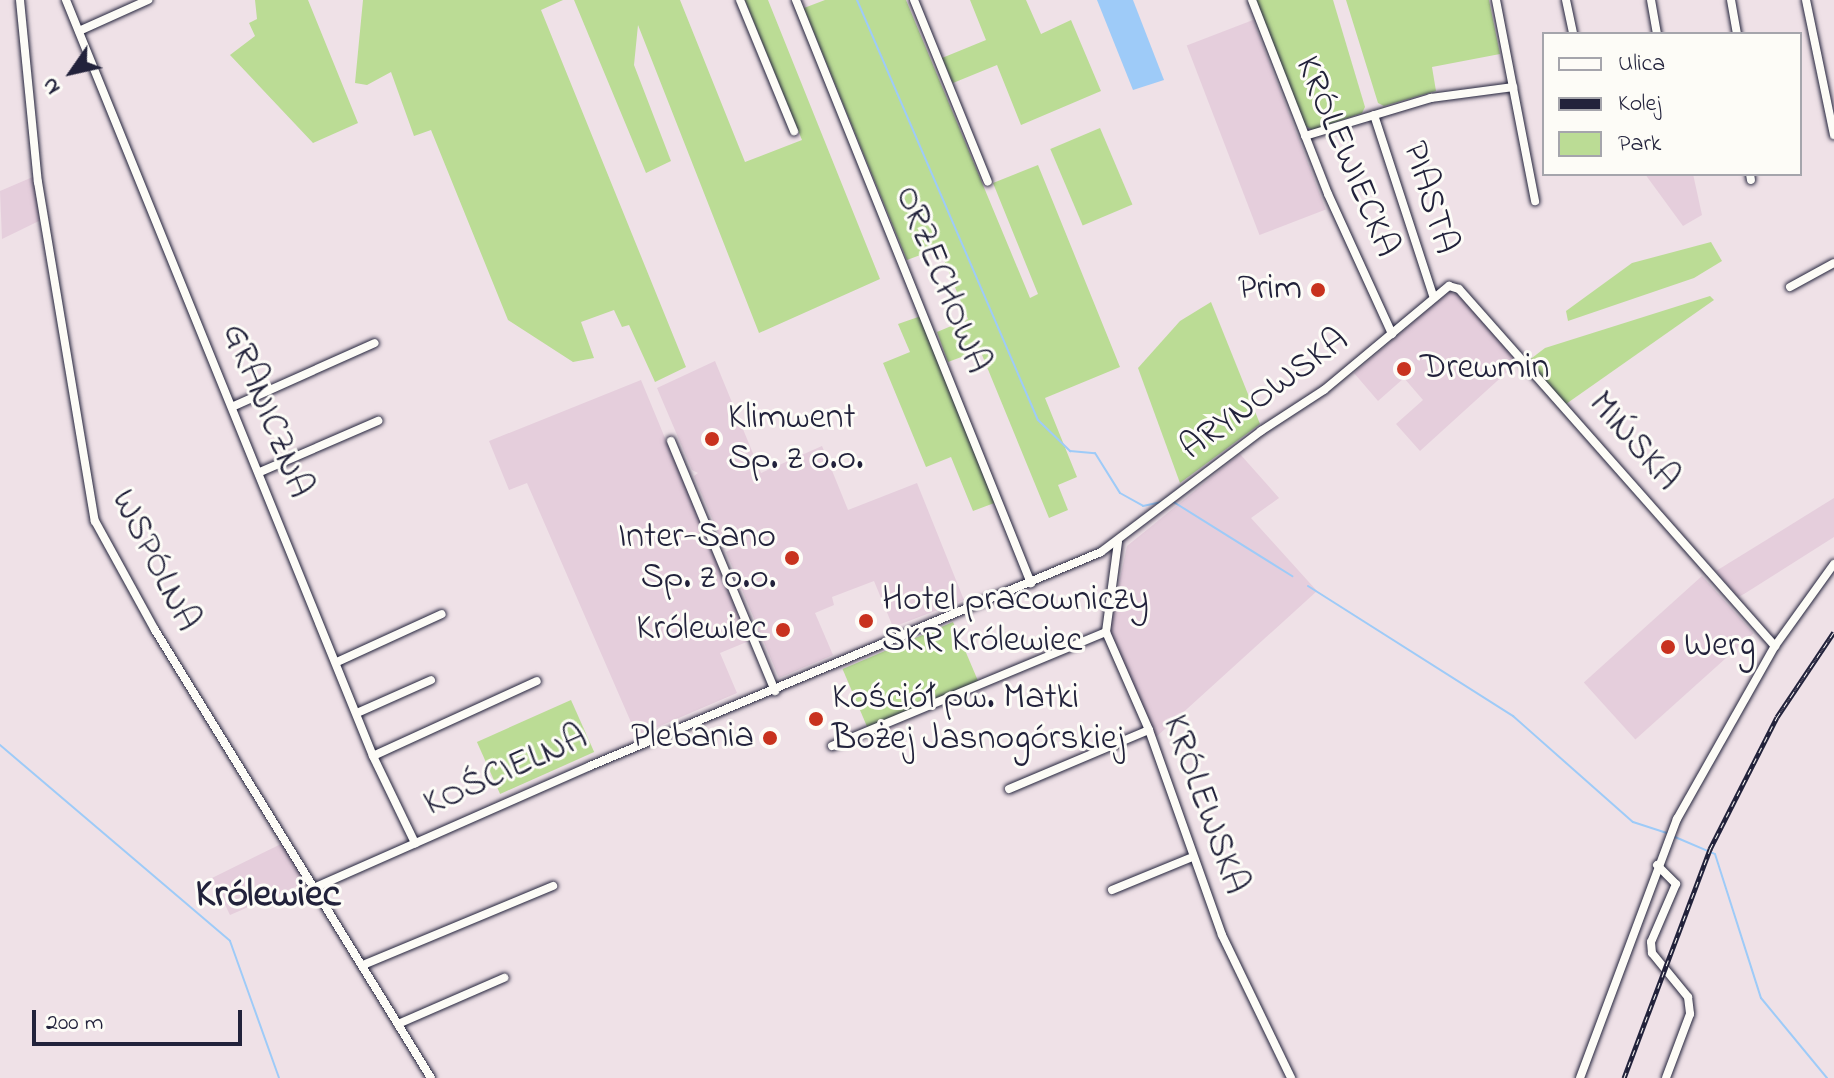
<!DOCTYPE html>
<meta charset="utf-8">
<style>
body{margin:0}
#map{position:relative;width:1834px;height:1078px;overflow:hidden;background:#efe1e7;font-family:"Indie Flower",sans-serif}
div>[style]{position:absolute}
.built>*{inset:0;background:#e5cedc;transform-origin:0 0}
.green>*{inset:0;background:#bbdc95;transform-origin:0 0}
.water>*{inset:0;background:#9ecbf8}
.stream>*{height:2px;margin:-1px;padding:0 1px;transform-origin:1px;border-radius:1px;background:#9ecbf8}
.roads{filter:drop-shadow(0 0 2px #22223b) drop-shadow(0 0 2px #22223b)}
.minor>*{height:8px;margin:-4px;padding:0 4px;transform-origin:4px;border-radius:4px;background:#fdfcf7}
.rail>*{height:5px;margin-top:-2.5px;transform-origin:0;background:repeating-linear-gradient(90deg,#fdfcf7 0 6px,#22223b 0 12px);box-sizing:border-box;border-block:2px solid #22223b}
.dots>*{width:22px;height:22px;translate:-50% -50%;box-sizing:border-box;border:4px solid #fdfcf7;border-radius:50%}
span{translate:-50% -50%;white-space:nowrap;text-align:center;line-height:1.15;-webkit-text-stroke:6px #fdfcf7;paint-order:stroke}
.street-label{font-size:36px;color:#22223b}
.poi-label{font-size:36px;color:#22223b}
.right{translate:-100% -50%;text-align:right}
.left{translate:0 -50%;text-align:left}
.quarter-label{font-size:40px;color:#22223b;font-weight:700}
.legend{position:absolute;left:1542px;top:32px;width:260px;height:144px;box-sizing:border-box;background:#fdfcf7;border:2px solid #a5a5ac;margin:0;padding:10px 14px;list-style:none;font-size:24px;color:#22223b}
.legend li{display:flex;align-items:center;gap:16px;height:40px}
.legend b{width:40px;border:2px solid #a5a5ac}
.north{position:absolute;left:32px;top:32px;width:80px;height:80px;-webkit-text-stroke:6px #fdfcf7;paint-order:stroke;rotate:236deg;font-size:22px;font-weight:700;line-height:32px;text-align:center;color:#22223b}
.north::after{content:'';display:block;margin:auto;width:28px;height:36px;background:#22223b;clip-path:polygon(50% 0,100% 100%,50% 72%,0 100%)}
.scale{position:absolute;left:32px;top:1010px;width:210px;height:36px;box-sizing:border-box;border:4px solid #22223b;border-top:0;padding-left:10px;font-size:24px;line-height:28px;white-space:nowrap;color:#22223b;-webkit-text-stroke:6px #fdfcf7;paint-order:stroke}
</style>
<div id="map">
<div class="built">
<i style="left:1253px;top:20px;width:203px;height:71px;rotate:69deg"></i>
<i style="clip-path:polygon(1645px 174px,1693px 174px,1702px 215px,1683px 226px)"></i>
<i style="clip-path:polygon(35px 176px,41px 220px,2px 239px,0 191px)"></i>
<i style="clip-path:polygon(1449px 292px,1458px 295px,1518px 362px,1420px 451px,1396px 424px,1423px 400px,1404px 378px,1378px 401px,1354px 373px)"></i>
<i style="clip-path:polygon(715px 361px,761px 473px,822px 446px,848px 510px,917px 483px,964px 600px,893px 627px,874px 581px,832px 597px,834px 605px,815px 613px,833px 655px,779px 678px,726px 552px,732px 549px,728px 540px,722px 542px,694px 476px,698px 473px,692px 470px,657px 388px)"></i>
<i style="clip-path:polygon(641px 380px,749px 641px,720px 653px,737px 693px,637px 736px,527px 483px,509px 490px,489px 441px)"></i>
<i style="clip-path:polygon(1240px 454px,1279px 498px,1251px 518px,1317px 591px,1155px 738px,1109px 629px,1127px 546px)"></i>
<i style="clip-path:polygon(1834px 498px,1834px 537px,1744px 594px,1738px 597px,1716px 571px)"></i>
<i style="left:1702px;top:576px;width:77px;height:159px;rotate:48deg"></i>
<i style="clip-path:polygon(283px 843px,307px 882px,230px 915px,212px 878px)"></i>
</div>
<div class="green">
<i style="clip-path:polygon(255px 0,308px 0,358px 123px,313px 143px,230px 55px,255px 36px,249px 23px,257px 19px)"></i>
<i style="clip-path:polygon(363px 0,563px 0,541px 10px,686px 367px,655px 382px,629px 325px,622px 327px,614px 310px,581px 322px,594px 358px,573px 362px,508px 320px,431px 130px,414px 136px,391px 72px,367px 85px,355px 83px)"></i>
<i style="clip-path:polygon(574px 0,680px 0,745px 162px,802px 140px,745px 0,768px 0,880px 279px,759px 333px,638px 25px,634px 65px,671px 161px,646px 173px)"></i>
<i style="clip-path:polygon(825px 0,906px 0,1030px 298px,1038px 294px,993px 183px,1038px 165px,1120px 367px,1045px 398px,1077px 477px,1058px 485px,1068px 510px,1049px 518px,980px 350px,948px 362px,937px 332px,968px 319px,939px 248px,907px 260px,804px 8px)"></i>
<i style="clip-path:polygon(970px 0,1026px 0,1041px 34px,1071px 20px,1101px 91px,1021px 125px,997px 65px,953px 83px,942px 58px,986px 40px)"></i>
<i style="clip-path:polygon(1255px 0,1333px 0,1365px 107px,1362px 113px,1313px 130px,1305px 126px)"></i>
<i style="clip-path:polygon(1346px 0,1489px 0,1500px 54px,1432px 67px,1436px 91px,1384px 106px,1378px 103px)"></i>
<i style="left:1100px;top:128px;width:83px;height:54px;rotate:67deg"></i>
<i style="clip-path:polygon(1711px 242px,1722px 261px,1694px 278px,1568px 321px,1566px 311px,1632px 263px)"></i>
<i style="clip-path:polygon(1710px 296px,1714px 300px,1566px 404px,1528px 361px,1545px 348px)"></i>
<i style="clip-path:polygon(1211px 302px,1260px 424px,1180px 483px,1138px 368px,1180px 321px)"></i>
<i style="clip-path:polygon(921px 316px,997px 502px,973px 511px,951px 457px,926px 467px,883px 363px,910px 352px,898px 324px)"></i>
<i style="left:953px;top:622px;width:65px;height:120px;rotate:67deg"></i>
<i style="left:571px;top:700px;width:57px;height:103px;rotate:66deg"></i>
</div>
<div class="water">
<i style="clip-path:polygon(1097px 0,1133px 0,1164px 80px,1133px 90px)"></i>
</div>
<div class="stream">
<i style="left:857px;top:0;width:457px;rotate:66.7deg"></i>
<i style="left:1038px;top:420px;width:45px;rotate:44.1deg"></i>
<i style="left:1070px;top:451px;width:25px;rotate:5deg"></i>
<i style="left:1095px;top:453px;width:47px;rotate:58deg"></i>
<i style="left:1120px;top:493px;width:26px;rotate:29deg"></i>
<i style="left:1143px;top:506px;width:19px;rotate:-12deg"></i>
<i style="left:1172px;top:501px;width:142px;rotate:32deg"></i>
<i style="left:1308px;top:586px;width:243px;rotate:32.4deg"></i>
<i style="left:1513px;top:716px;width:160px;rotate:41.5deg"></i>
<i style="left:1633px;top:822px;width:38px;rotate:18deg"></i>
<i style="left:0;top:745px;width:302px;rotate:40.4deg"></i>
<i style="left:230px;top:941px;width:145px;rotate:70.3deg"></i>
<i style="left:1675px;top:837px;width:43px;rotate:23deg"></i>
<i style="left:1715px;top:854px;width:151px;rotate:72.3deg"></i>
<i style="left:1761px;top:998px;width:104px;rotate:50.5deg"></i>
</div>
<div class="roads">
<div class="minor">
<i style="left:20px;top:0;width:183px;rotate:84.4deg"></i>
<i style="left:38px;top:182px;width:344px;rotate:80.5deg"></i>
<i style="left:95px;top:521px;width:124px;rotate:61.2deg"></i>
<i style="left:155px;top:630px;width:526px;rotate:58.36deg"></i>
<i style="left:66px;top:0;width:816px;rotate:67.9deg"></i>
<i style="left:373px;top:756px;width:97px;rotate:64.2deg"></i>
<i style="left:740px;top:0;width:142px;rotate:67.6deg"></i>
<i style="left:796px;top:0;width:629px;rotate:68.05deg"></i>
<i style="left:914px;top:0;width:196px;rotate:67.9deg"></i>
<i style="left:1252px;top:0;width:208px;rotate:68.6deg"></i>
<i style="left:1328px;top:194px;width:154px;rotate:65.4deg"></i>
<i style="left:1496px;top:0;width:205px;rotate:79deg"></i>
<i style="left:1566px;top:0;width:35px;rotate:78deg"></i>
<i style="left:1651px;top:0;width:35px;rotate:80deg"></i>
<i style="left:1731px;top:0;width:35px;rotate:80deg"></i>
<i style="left:1806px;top:0;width:138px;rotate:78.3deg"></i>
<i style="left:79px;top:31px;width:76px;rotate:-24.2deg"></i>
<i style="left:1374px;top:115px;width:190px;rotate:71.9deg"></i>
<i style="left:1305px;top:136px;width:132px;rotate:-16.8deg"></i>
<i style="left:1431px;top:98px;width:83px;rotate:-7.6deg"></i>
<i style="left:1750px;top:174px;width:6px;rotate:81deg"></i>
<i style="left:1790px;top:287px;width:50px;rotate:-28.6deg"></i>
<i style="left:234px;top:406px;width:154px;rotate:-24.1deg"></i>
<i style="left:671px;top:441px;width:271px;rotate:67.4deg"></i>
<i style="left:260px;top:472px;width:129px;rotate:-23.4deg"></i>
<i style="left:1118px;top:542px;width:91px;rotate:97.6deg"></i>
<i style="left:1106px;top:632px;width:107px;rotate:66.3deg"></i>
<i style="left:1149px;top:730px;width:218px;rotate:70.4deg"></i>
<i style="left:1222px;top:935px;width:159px;rotate:64.2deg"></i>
<i style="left:337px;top:662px;width:115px;rotate:-24.6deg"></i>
<i style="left:357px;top:713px;width:81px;rotate:-24deg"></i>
<i style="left:832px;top:746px;width:297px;rotate:-22.6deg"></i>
<i style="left:373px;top:756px;width:180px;rotate:-24.6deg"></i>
<i style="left:1009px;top:789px;width:152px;rotate:-22.9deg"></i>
<i style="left:1657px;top:865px;width:27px;rotate:45deg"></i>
<i style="left:1676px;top:884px;width:63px;rotate:113.3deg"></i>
<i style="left:1651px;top:942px;width:11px;rotate:85deg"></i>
<i style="left:1652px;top:953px;width:57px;rotate:50.7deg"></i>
<i style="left:1688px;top:997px;width:17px;rotate:83deg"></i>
<i style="left:1690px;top:1014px;width:68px;rotate:110.6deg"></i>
<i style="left:316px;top:887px;width:300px;rotate:-23.8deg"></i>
<i style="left:590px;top:766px;width:554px;rotate:-22.72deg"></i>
<i style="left:1101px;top:552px;width:201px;rotate:-37.1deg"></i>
<i style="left:1261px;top:431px;width:75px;rotate:-33.1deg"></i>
<i style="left:1324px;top:390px;width:163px;rotate:-39.8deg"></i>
<i style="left:1449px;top:286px;width:10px;rotate:17deg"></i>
<i style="left:1459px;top:289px;width:477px;rotate:48.5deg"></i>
<i style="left:1112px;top:890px;width:84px;rotate:-22.3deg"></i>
<i style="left:363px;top:965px;width:206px;rotate:-22.6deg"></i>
<i style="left:398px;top:1024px;width:116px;rotate:-23.5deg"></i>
<i style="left:1580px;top:1078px;width:277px;rotate:-69.5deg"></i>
<i style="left:1677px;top:819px;width:199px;rotate:-60.5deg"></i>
<i style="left:1775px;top:646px;width:101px;rotate:-54.3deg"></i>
</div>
</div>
<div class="rail">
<i style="left:1624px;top:1078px;width:245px;rotate:-69.4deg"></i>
<i style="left:1710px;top:849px;width:148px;rotate:-63.1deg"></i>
<i style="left:1777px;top:717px;width:102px;rotate:-56.2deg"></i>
</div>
<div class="dots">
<i style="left:1318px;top:290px;background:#c8321e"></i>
<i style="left:1404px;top:369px;background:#c8321e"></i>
<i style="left:712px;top:439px;background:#c8321e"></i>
<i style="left:792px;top:558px;background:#c8321e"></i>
<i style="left:866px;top:621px;background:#c8321e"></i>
<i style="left:783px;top:630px;background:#c8321e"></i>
<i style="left:1668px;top:647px;background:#c8321e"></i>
<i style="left:816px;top:719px;background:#c8321e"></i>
<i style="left:770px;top:738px;background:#c8321e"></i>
</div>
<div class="street-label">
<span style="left:1346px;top:157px;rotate:67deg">KRÓLEWIECKA</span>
<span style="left:1429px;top:198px;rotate:73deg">PIASTA</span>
<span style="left:941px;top:280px;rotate:68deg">ORZECHOWA</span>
<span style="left:1265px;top:395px;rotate:-36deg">ARYNOWSKA</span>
<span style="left:266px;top:411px;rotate:68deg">GRANICZNA</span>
<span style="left:1633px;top:442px;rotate:49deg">MIŃSKA</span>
<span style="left:154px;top:561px;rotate:63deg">WSPÓLNA</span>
<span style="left:506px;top:772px;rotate:-24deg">KOŚCIELNA</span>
<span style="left:1204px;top:805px;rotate:70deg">KRÓLEWSKA</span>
</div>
<div class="poi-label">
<span class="right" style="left:1302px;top:290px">Prim</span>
<span class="left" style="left:1420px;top:369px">Drewmin</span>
<span class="left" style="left:728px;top:439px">Klimwent<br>Sp. z o.o.</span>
<span class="right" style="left:776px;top:558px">Inter-Sano<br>Sp. z o.o.</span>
<span class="left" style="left:882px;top:621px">Hotel pracowniczy<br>SKR Królewiec</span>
<span class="right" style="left:767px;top:630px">Królewiec</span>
<span class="left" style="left:1684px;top:647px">Werg</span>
<span class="left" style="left:832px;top:719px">Kościół pw. Matki<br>Bożej Jasnogórskiej</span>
<span class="right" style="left:754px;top:738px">Plebania</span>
</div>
<div class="quarter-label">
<span style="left:268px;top:896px">Królewiec</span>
</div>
<ul class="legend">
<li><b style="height:10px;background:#fdfcf7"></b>Ulica</li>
<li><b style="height:10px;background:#22223b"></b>Kolej</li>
<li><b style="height:22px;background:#bbdc95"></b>Park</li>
</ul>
<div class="north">N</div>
<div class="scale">200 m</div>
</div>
